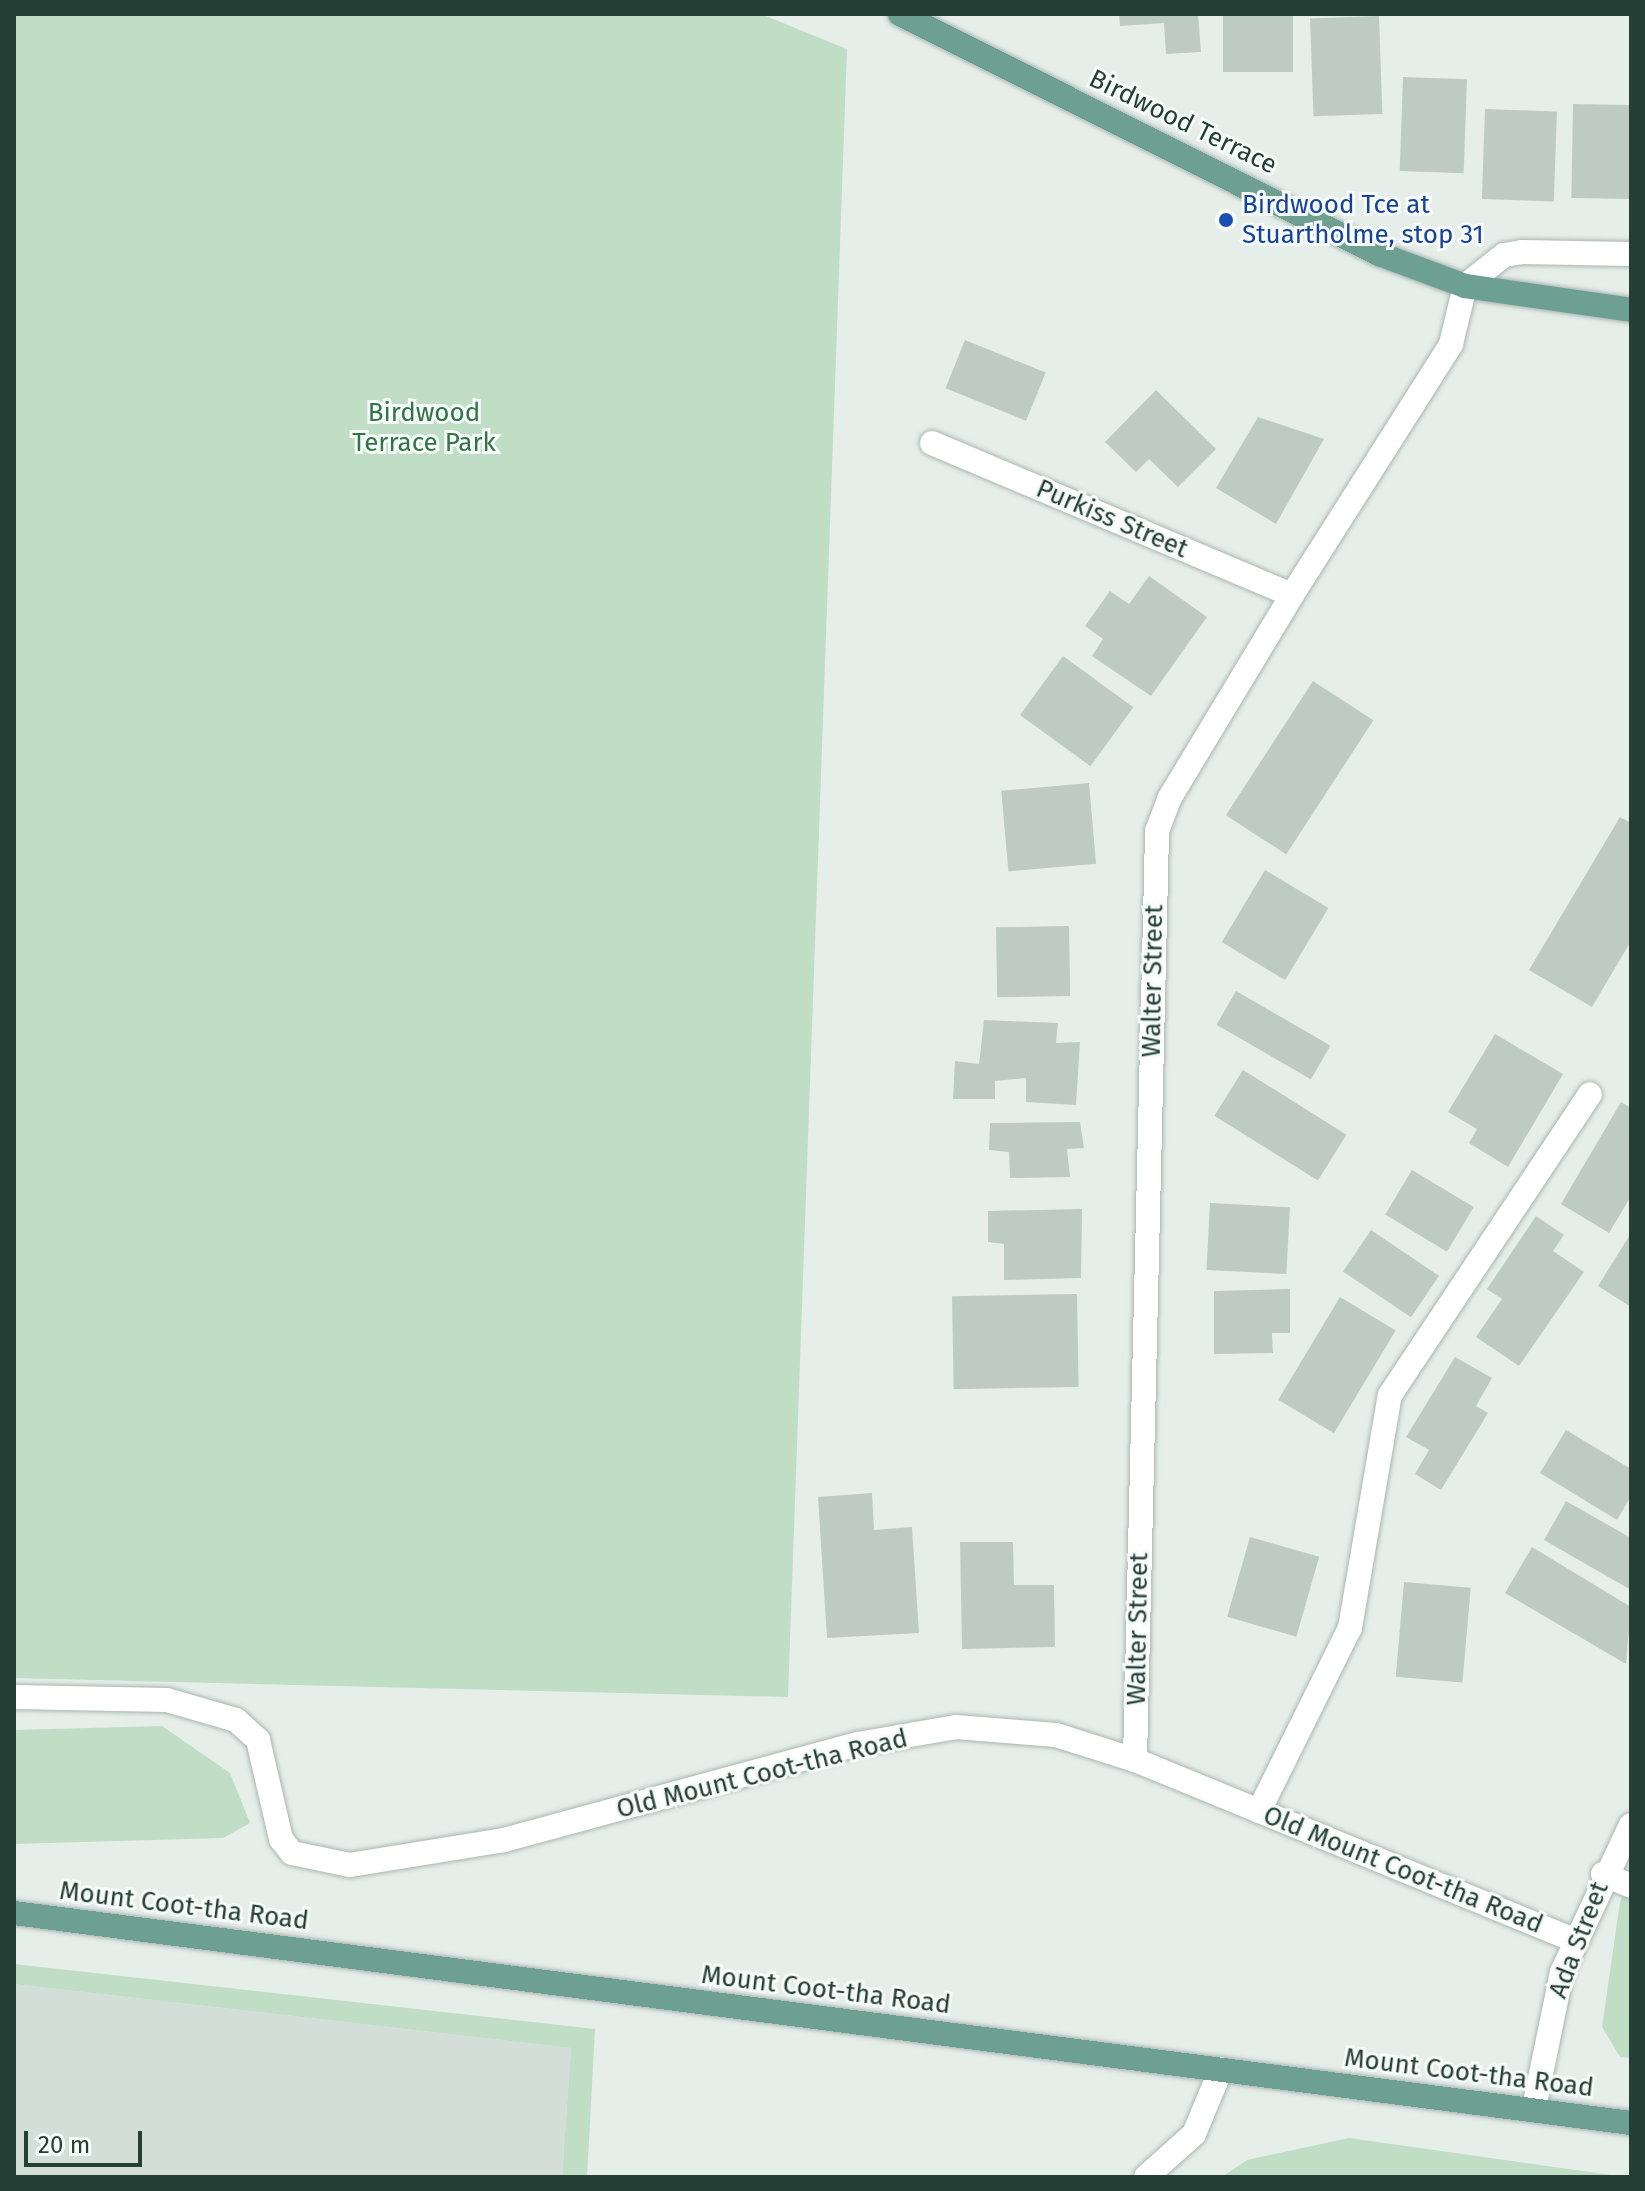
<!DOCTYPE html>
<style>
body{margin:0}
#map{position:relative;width:1645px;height:2191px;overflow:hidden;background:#e6eeea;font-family:"Fira Sans",sans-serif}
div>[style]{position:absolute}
.built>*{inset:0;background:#d4ded9}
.green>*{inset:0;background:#c0ddc6}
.building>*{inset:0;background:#becbc5;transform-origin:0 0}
.roads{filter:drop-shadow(0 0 2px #a8b6b1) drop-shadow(0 0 2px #a8b6b1)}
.minor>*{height:24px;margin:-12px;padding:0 12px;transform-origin:12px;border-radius:12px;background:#fff}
.major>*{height:24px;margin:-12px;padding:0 12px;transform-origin:12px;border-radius:12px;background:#6da090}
.dots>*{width:22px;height:22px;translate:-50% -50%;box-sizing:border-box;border:4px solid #f6faf8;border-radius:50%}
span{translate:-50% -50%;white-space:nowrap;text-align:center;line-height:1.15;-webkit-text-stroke:6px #f6faf8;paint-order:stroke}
.street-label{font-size:26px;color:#253f37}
.transit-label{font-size:26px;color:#164399}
.left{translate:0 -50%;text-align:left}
.park-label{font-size:26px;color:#327447}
.frame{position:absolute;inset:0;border:16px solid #253f37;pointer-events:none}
.scale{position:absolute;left:24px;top:2131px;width:118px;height:36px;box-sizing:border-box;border:4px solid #253f37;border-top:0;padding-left:10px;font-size:24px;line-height:28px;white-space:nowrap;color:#253f37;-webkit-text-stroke:6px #f6faf8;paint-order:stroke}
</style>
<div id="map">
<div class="built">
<i style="clip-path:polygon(14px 1984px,571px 2048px,562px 2177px,14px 2177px)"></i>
</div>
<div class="green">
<i style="clip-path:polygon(14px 14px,761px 14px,847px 49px,788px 1697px,14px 1678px)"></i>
<i style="clip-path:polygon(162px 1726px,230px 1773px,250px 1823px,223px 1838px,14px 1844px,14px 1730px)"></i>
<i style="clip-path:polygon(1631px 1879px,1631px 2058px,1620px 2057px,1602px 2027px,1620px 1902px)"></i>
<i style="clip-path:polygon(14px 1964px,595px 2029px,587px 2177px,562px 2177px,571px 2048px,14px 1984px)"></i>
<i style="clip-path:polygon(1349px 2138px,1625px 2177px,1222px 2177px,1247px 2160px)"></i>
</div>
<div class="building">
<i style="clip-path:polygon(1119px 14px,1198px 14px,1201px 52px,1166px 54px,1164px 23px,1120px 26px)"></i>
<i style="left:1223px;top:14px;width:70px;height:58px"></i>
<i style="left:1379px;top:16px;width:98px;height:69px;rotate:88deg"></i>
<i style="left:1403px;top:77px;width:64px;height:94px;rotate:2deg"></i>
<i style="left:1573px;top:104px;width:58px;height:94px;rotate:1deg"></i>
<i style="left:1485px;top:109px;width:72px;height:90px;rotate:2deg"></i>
<i style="left:965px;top:340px;width:87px;height:52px;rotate:22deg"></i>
<i style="clip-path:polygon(1156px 390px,1216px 449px,1178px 487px,1149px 459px,1136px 472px,1105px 442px)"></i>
<i style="clip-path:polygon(1258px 417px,1324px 439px,1276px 524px,1216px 488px)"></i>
<i style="clip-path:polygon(1149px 576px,1207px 617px,1151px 696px,1092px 656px,1103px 639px,1085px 626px,1110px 591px,1129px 604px)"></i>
<i style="left:1063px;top:656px;width:87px;height:73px;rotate:36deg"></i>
<i style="left:1313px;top:681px;width:72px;height:160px;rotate:33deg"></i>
<i style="left:1089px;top:783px;width:81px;height:88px;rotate:85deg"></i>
<i style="clip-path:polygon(1620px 817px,1631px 823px,1631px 941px,1592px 1007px,1529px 970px)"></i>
<i style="left:1265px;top:870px;width:74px;height:84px;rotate:31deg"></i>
<i style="left:1069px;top:926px;width:70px;height:73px;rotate:89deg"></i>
<i style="left:1236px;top:991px;width:109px;height:39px;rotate:30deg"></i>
<i style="clip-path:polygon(984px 1020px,1058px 1023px,1056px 1043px,1080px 1042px,1076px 1105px,1026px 1102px,1026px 1078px,995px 1081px,995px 1099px,953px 1099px,955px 1061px,979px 1064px)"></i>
<i style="clip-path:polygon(1495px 1034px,1563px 1074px,1508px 1167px,1469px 1143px,1477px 1129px,1448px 1112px)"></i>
<i style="left:1243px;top:1070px;width:122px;height:54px;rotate:32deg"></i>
<i style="clip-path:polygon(1621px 1102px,1631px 1108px,1631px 1196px,1609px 1233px,1561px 1204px)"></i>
<i style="clip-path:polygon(1080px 1122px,1084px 1148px,1067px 1149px,1070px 1177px,1010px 1178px,1009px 1152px,989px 1150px,990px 1123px)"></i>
<i style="left:1412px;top:1170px;width:72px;height:52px;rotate:31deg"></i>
<i style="left:1210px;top:1203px;width:80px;height:67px;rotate:3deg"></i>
<i style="clip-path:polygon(1082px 1209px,1081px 1278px,1004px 1280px,1004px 1244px,988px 1242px,988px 1211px)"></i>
<i style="clip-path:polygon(1536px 1216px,1564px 1235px,1553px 1251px,1584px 1272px,1519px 1366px,1476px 1337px,1502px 1299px,1487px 1289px)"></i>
<i style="left:1371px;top:1230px;width:82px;height:50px;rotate:34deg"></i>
<i style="clip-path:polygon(1631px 1233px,1631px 1307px,1598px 1286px)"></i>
<i style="clip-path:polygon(1290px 1289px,1290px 1333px,1272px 1333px,1273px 1353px,1214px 1354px,1214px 1291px)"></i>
<i style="left:1077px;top:1294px;width:93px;height:125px;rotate:89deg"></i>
<i style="left:1340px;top:1297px;width:65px;height:120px;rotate:31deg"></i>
<i style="clip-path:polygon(1455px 1357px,1492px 1378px,1476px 1406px,1488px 1413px,1441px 1490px,1415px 1474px,1429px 1450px,1406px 1437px)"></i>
<i style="clip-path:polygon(1566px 1430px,1631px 1469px,1631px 1496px,1617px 1520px,1540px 1473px)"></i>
<i style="clip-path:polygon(872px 1493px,874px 1530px,912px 1527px,919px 1633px,827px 1638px,818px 1497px)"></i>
<i style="clip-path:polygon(1566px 1501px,1631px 1538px,1631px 1590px,1544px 1540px)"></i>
<i style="left:1250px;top:1537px;width:72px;height:83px;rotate:16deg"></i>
<i style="clip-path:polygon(960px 1542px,1013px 1542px,1014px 1585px,1054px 1585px,1055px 1647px,962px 1649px)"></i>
<i style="clip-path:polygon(1532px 1547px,1631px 1607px,1626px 1664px,1505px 1593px)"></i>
<i style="left:1404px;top:1582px;width:67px;height:95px;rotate:5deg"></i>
</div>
<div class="roads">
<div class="minor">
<i style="left:932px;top:443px;width:391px;rotate:22.9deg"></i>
<i style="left:14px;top:1697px;width:153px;rotate:1.1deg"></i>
<i style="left:167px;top:1700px;width:72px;rotate:16.2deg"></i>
<i style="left:236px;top:1720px;width:30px;rotate:42deg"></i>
<i style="left:258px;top:1740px;width:102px;rotate:76.9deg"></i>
<i style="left:281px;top:1839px;width:18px;rotate:52deg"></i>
<i style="left:292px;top:1853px;width:59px;rotate:11.7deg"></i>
<i style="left:350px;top:1865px;width:156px;rotate:-9.2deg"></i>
<i style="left:504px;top:1840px;width:367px;rotate:-15.2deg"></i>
<i style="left:858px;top:1744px;width:99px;rotate:-9.8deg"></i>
<i style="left:956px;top:1727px;width:100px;rotate:4.6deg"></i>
<i style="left:1056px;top:1735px;width:83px;rotate:17.6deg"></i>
<i style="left:1135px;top:1760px;width:474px;rotate:22.3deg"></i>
<i style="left:1135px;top:1760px;width:929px;rotate:-88.64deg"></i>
<i style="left:1157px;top:831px;width:34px;rotate:-69deg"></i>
<i style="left:1169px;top:799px;width:238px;rotate:-58.9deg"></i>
<i style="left:1292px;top:595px;width:297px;rotate:-57.6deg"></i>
<i style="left:1451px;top:344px;width:60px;rotate:-76.4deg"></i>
<i style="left:1465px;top:286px;width:50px;rotate:-38.5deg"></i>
<i style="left:1504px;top:255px;width:18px;rotate:-9deg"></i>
<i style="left:1522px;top:252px;width:109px;rotate:1.1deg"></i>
<i style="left:1259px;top:1811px;width:204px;rotate:-63.6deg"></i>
<i style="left:1350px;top:1628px;width:236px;rotate:-80.3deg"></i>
<i style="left:1390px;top:1395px;width:361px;rotate:-56.4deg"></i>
<i style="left:1603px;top:1874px;width:30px;rotate:23deg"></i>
<i style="left:1534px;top:2108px;width:139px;rotate:-78.4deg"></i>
<i style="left:1562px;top:1972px;width:162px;rotate:-64.9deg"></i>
<i style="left:1146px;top:2177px;width:64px;rotate:-41.9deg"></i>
<i style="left:1194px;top:2134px;width:70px;rotate:-67.4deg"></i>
</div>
<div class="major">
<i style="left:900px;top:14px;width:536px;rotate:26.61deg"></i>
<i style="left:1379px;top:254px;width:92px;rotate:20.4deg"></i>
<i style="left:1465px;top:286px;width:168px;rotate:8.2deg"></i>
<i style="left:14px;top:1913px;width:1631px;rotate:7.4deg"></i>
</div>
</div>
<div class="dots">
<i style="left:1226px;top:220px;background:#1a4fb4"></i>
</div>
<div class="street-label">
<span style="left:1183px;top:122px;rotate:26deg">Birdwood Terrace</span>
<span style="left:1112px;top:519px;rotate:23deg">Purkiss Street</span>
<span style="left:1153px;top:981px;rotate:-89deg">Walter Street</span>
<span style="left:1138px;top:1629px;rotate:-89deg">Walter Street</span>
<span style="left:762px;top:1774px;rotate:-14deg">Old Mount Coot-tha Road</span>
<span style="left:1403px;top:1870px;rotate:22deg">Old Mount Coot-tha Road</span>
<span style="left:184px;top:1906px;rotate:7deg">Mount Coot-tha Road</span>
<span style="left:1579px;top:1940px;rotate:-69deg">Ada Street</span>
<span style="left:826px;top:1990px;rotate:7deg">Mount Coot-tha Road</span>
<span style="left:1469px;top:2073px;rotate:7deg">Mount Coot-tha Road</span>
</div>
<div class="transit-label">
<span class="left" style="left:1242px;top:220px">Birdwood Tce at<br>Stuartholme, stop 31</span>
</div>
<div class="park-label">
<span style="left:424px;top:428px">Birdwood<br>Terrace Park</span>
</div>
<div class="frame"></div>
<div class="scale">20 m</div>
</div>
